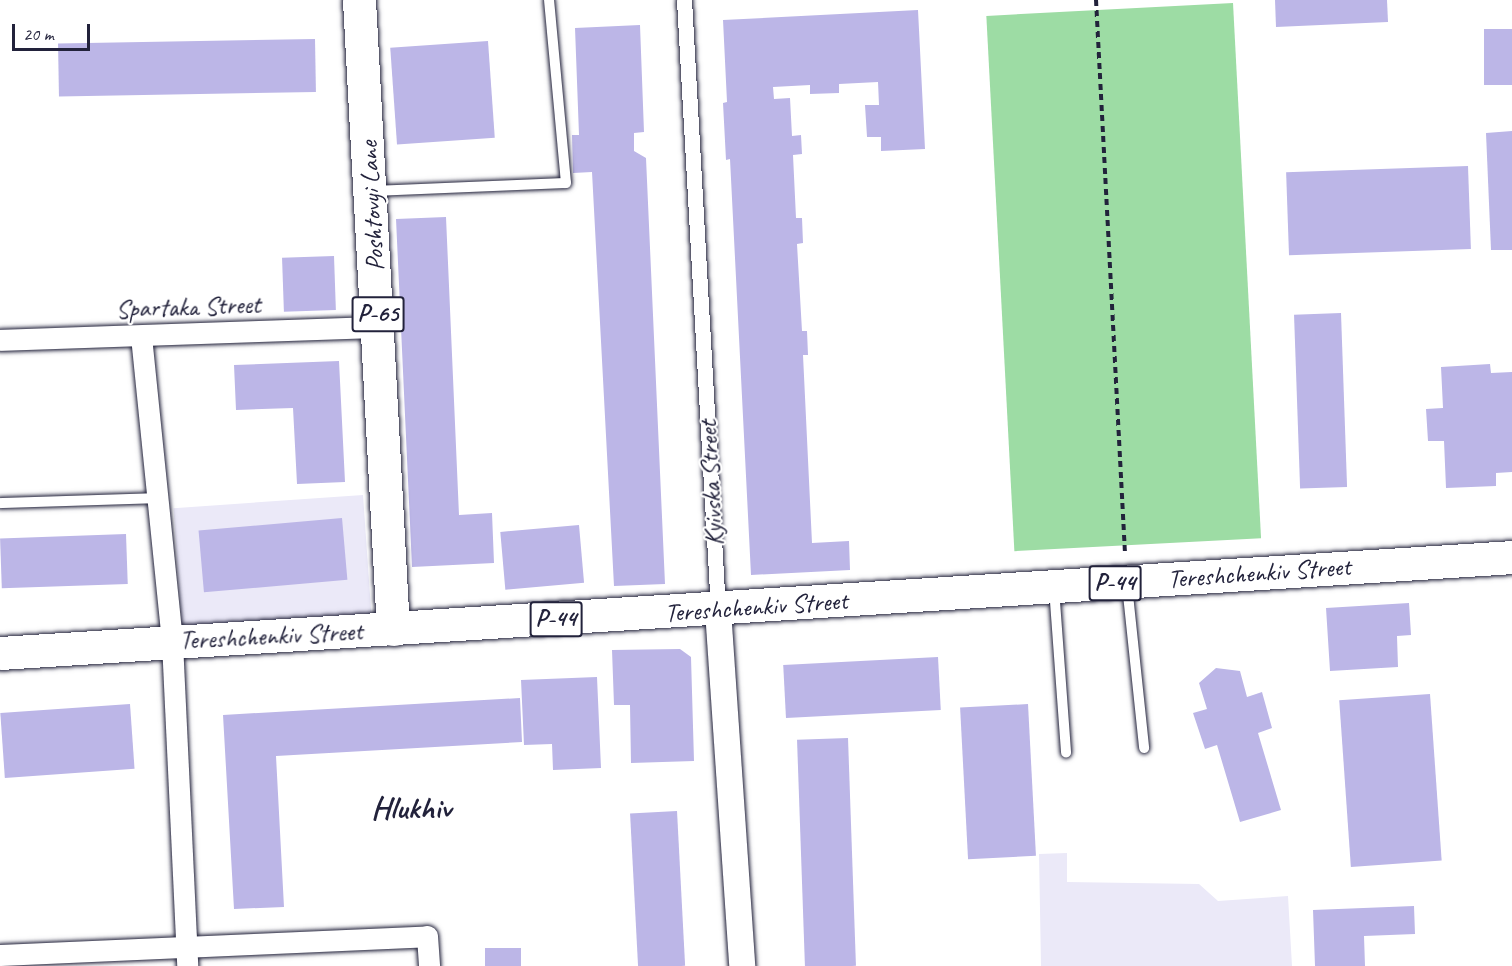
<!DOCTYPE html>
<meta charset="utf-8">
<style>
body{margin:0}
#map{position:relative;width:1512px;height:966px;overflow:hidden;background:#fff;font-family:Caveat,sans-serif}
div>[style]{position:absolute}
.built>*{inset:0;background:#ebe9f8;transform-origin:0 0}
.green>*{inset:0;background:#9ddca4;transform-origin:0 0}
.building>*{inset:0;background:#bcb6e7;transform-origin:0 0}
.path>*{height:4px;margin-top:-2px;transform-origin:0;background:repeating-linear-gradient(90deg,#22223b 0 6px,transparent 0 10.5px)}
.roads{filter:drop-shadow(0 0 2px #22223b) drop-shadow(0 0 2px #22223b)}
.service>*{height:10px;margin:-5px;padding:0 5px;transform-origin:5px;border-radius:5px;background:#fff}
.pedestrian>*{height:15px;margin:-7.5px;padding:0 7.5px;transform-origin:7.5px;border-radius:7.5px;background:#fff}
.minor>*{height:21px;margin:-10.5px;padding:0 10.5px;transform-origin:10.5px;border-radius:10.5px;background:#fff}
.tertiary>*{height:26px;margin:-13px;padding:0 13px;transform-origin:13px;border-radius:13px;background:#fff}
.primary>*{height:33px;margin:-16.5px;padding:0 16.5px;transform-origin:16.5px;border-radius:16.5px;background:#fff}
span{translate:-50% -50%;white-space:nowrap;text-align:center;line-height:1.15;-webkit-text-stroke:4.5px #fff;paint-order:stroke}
.shield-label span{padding:2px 4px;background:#fff;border:2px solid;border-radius:4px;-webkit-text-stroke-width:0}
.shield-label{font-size:24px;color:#22223b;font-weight:700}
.street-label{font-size:26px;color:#22223b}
.district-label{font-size:32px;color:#22223b;font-weight:700}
.scale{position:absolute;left:12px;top:24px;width:78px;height:27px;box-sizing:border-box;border:3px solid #22223b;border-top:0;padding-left:8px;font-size:18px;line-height:21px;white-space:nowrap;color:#22223b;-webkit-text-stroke:4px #fff;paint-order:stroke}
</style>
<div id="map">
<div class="built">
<i style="left:363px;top:495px;width:119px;height:190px;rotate:86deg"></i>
<i style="clip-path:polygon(1067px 853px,1067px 882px,1199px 884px,1218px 901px,1288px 896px,1292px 966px,1041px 966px,1039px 854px)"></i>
</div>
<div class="green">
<i style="left:1233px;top:3px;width:536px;height:247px;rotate:87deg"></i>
</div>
<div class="building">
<i style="clip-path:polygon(1275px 0,1387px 0,1388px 22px,1276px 27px)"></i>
<i style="clip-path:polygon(918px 10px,925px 149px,881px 151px,881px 137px,867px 137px,865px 105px,879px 105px,878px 82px,839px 84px,839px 93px,810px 94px,810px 85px,773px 87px,774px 99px,790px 98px,792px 136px,801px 135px,802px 154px,793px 155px,796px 218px,802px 218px,803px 243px,797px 244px,802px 331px,807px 331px,808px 355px,803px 355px,812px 543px,849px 541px,850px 570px,751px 575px,730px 159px,726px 160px,723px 103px,727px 102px,723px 20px)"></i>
<i style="clip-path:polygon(640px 25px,644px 132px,634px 133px,634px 151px,646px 158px,665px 584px,614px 586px,592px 172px,573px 173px,572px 135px,579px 135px,575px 28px)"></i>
<i style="left:1484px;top:29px;width:28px;height:56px"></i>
<i style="left:315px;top:39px;width:53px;height:257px;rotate:89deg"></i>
<i style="left:488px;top:41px;width:97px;height:98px;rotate:86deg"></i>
<i style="clip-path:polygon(1512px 131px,1512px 250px,1491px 250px,1486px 133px)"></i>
<i style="left:1468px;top:166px;width:83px;height:182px;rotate:88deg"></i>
<i style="clip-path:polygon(446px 217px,459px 515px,492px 513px,494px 563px,412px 567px,396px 219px)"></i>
<i style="left:334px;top:256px;width:54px;height:52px;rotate:88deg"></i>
<i style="left:1341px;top:313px;width:174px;height:47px;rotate:88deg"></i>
<i style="clip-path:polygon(339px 361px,345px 482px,297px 484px,293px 408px,236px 410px,234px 365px)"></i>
<i style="clip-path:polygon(1490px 364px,1491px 373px,1512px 372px,1512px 472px,1496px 473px,1496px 486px,1446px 488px,1444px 441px,1428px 441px,1426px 409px,1443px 408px,1441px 367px)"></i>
<i style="left:342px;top:518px;width:62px;height:144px;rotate:85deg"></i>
<i style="left:579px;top:525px;width:58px;height:79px;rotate:85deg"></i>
<i style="left:126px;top:534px;width:50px;height:126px;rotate:88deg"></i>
<i style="clip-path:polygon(1409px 603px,1411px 635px,1397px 636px,1398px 667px,1330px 671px,1326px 608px)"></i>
<i style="clip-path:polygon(680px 649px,691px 657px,694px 761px,631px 763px,630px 705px,614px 705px,612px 650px)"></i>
<i style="left:938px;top:657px;width:53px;height:155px;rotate:87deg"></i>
<i style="clip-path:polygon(1216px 668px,1240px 671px,1247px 697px,1262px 692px,1272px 728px,1258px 733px,1281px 810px,1240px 822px,1217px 745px,1205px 749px,1193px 713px,1207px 709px,1199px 683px)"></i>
<i style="clip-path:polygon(597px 677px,601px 768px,553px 770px,552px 744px,524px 745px,521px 680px)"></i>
<i style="left:1430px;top:694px;width:167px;height:91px;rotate:86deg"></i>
<i style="clip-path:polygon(520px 698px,522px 742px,276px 756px,284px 907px,234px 909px,223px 715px)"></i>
<i style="left:130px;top:704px;width:65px;height:130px;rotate:86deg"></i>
<i style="left:1028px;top:704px;width:152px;height:68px;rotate:87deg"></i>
<i style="left:848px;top:738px;width:228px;height:51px;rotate:88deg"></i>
<i style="left:677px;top:811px;width:155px;height:47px;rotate:87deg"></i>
<i style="clip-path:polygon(1414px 906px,1415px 934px,1364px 936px,1365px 966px,1315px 966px,1313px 910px)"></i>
<i style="left:521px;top:948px;width:18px;height:36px;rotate:90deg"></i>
</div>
<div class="path">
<i style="left:1096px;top:0;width:555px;rotate:87deg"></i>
</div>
<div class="roads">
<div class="service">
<i style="left:372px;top:191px;width:194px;rotate:-2.4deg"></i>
<i style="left:566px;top:183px;width:184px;rotate:-95.3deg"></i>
<i style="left:0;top:503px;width:156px;rotate:-1.8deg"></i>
<i style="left:1127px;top:585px;width:164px;rotate:84deg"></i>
<i style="left:1054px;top:588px;width:165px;rotate:85.8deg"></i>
</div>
<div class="pedestrian">
<i style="left:684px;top:0;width:611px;rotate:86.81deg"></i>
</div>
<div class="minor">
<i style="left:141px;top:336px;width:308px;rotate:84.2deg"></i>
<i style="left:172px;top:642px;width:324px;rotate:87.3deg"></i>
<i style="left:0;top:340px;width:379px;rotate:-2deg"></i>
<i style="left:0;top:955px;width:427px;rotate:-2.5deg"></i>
<i style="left:427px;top:936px;width:30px;rotate:86deg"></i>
</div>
<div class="tertiary">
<i style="left:718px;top:610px;width:357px;rotate:86.1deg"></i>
</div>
<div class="primary">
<i style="left:359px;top:0;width:630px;rotate:86.91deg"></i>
<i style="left:0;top:653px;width:1515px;rotate:-3.63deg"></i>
</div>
</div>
<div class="shield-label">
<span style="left:378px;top:314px">Р-65</span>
<span style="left:1115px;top:583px">Р-44</span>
<span style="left:556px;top:619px">Р-44</span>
</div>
<div class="street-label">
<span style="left:372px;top:206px;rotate:-93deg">Poshtovyi Lane</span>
<span style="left:188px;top:307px;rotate:-2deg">Spartaka Street</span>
<span style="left:711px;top:483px;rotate:-93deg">Kyivska Street</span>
<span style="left:1259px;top:573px;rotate:-4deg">Tereshchenkiv Street</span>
<span style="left:756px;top:607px;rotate:-4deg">Tereshchenkiv Street</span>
<span style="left:271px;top:636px;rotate:-3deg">Tereshchenkiv Street</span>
</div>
<div class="district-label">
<span style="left:411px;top:808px">Hlukhiv</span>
</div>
<div class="scale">20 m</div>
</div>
